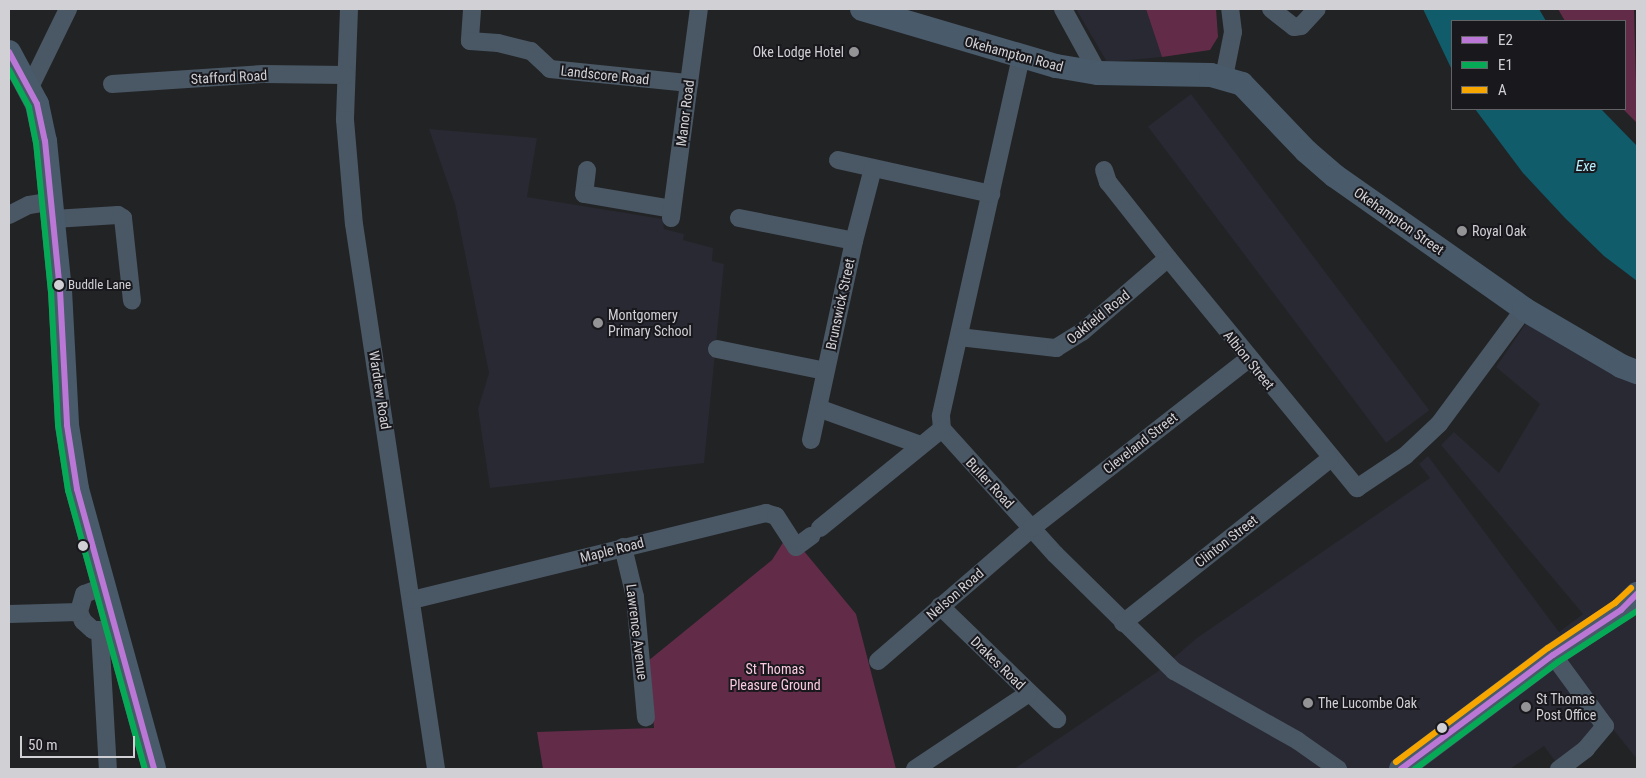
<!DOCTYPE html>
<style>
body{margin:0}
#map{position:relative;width:1646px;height:778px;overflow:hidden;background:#222325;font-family:"Roboto Condensed",sans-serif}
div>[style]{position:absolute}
.built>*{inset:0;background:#282932;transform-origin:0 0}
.green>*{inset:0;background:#622c49}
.water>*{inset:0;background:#105c6b}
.street>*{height:18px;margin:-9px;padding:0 9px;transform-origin:9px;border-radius:9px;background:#4a5764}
.secondary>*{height:24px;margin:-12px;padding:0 12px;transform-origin:12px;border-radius:12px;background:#495a6a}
.bus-1>*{height:6px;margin:-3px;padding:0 3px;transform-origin:3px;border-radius:3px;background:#ba77d6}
.bus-2>*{height:6px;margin:-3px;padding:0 3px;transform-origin:3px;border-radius:3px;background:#06aa56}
.bus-3>*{height:6px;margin:-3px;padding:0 3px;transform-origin:3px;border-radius:3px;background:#f7a600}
.dots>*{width:14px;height:14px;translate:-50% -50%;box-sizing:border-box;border:2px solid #18181d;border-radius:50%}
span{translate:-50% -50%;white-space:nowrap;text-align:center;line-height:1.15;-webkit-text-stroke:4px #18181d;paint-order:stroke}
.bus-label{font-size:13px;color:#d1d1d5}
.left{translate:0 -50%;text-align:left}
.poi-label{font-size:14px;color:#d1d1d5}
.right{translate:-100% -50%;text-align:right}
.street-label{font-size:14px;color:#d1d1d5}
.park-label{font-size:14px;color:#fbc9e0}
.water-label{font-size:15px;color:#b4effe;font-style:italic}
.frame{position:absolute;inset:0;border:10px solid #d1d1d5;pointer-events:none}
.legend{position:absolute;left:1451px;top:20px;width:175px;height:90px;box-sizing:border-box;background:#18181d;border:1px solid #626267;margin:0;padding:6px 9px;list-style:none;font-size:15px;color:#d1d1d5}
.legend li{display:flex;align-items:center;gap:10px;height:25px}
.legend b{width:25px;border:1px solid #626267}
.scale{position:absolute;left:20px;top:736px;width:115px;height:22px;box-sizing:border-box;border:2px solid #d1d1d5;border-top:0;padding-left:6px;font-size:15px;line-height:18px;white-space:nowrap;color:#d1d1d5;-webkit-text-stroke:4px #18181d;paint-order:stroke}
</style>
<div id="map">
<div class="built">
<i style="clip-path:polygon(1076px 9px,1146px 9px,1162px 57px,1107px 62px)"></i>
<i style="left:1191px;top:94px;width:396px;height:54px;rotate:53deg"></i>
<i style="clip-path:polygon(429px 129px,537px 138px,527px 197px,663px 219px,664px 229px,684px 234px,683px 240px,713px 248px,712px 261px,724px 264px,704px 463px,490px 488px,478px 409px,489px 373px,455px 204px)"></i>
<i style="clip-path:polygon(1531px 316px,1637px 380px,1637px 759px,1612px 728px,1558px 765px,1544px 746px,1510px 769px,1014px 769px,1157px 672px,1197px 638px,1430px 478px,1419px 464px,1428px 456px,1559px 632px,1583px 614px,1441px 445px,1454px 432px,1499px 473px,1540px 404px,1496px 367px)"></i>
</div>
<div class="green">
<i style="clip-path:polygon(1146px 9px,1216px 9px,1218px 37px,1210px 50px,1162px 57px)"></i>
<i style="clip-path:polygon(1558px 9px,1634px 9px,1637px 123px,1623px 109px,1625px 21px,1565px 21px)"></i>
<i style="clip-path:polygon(789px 533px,856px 614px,896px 769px,543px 769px,537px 732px,654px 728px,648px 661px,772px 560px)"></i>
</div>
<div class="water">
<i style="clip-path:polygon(1423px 9px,1539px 9px,1546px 21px,1452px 21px,1452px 70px)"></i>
<i style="clip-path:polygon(1475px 109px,1601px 109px,1637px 146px,1637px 281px,1604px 256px,1565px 218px,1523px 173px)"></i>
</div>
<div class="street">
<i style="left:349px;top:9px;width:111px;rotate:92.1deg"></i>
<i style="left:345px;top:120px;width:104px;rotate:85.1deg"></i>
<i style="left:354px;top:224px;width:551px;rotate:81.44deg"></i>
<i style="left:1063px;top:9px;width:73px;rotate:61.3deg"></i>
<i style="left:1271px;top:9px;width:29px;rotate:38deg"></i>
<i style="left:1294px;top:27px;width:7px;rotate:-8deg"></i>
<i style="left:1301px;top:26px;width:23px;rotate:-47deg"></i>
<i style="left:472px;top:10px;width:31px;rotate:94deg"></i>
<i style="left:470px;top:41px;width:28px;rotate:4deg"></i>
<i style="left:498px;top:43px;width:34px;rotate:14deg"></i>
<i style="left:531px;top:51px;width:26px;rotate:43deg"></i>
<i style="left:550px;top:69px;width:140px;rotate:5.8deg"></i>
<i style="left:1021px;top:57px;width:368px;rotate:102.6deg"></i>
<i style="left:941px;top:416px;width:13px;rotate:86deg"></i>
<i style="left:942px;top:429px;width:169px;rotate:47.9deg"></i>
<i style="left:1055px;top:554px;width:167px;rotate:44.5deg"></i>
<i style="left:1174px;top:671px;width:142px;rotate:29.4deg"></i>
<i style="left:1298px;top:741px;width:49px;rotate:35deg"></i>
<i style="left:1224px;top:77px;width:46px;rotate:-78.7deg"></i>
<i style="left:1233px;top:32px;width:23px;rotate:-97deg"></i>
<i style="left:112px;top:84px;width:151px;rotate:-3.8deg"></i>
<i style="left:263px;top:74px;width:83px;rotate:0.7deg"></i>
<i style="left:30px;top:87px;width:87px;rotate:-64deg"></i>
<i style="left:838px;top:160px;width:157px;rotate:12.5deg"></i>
<i style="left:587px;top:170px;width:24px;rotate:97deg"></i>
<i style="left:584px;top:194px;width:89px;rotate:9.7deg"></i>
<i style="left:1104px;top:170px;width:13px;rotate:72deg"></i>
<i style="left:1108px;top:182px;width:97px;rotate:51.7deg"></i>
<i style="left:1168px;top:258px;width:298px;rotate:50.6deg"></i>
<i style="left:1357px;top:488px;width:58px;rotate:-33.7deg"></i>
<i style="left:1405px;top:456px;width:47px;rotate:-43.3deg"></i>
<i style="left:1439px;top:424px;width:143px;rotate:-53.5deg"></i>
<i style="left:9px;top:215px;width:22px;rotate:-27deg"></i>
<i style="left:29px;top:205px;width:24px;rotate:-9deg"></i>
<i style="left:671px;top:218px;width:211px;rotate:-82.4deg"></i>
<i style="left:739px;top:218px;width:117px;rotate:11.3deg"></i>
<i style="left:54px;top:219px;width:64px;rotate:-3.6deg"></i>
<i style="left:118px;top:215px;width:6px;rotate:31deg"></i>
<i style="left:123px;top:218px;width:83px;rotate:83.8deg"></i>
<i style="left:959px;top:337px;width:98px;rotate:6.5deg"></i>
<i style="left:1056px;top:348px;width:31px;rotate:-32deg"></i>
<i style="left:1082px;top:332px;width:113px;rotate:-40.7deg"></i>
<i style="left:717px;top:349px;width:110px;rotate:11.5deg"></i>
<i style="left:818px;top:408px;width:109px;rotate:19.8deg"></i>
<i style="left:811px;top:440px;width:204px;rotate:-77.8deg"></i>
<i style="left:854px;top:241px;width:75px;rotate:-75.4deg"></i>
<i style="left:820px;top:528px;width:157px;rotate:-39.1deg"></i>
<i style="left:623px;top:547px;width:51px;rotate:76.5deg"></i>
<i style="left:635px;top:597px;width:121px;rotate:84.8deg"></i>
<i style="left:106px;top:586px;width:23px;rotate:160deg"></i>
<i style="left:84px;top:594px;width:19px;rotate:106deg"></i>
<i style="left:79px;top:612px;width:10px;rotate:66deg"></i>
<i style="left:83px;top:621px;width:13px;rotate:42deg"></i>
<i style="left:93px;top:630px;width:19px"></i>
<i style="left:412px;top:600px;width:365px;rotate:-13.8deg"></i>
<i style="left:766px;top:513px;width:10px;rotate:17deg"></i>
<i style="left:776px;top:516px;width:37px;rotate:57deg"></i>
<i style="left:796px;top:547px;width:19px;rotate:-36deg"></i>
<i style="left:940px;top:606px;width:163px;rotate:44deg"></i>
<i style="left:9px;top:614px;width:70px;rotate:-1.6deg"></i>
<i style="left:1123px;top:623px;width:264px;rotate:-38.4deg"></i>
<i style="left:100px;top:632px;width:137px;rotate:86.7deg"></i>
<i style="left:1553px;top:655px;width:88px;rotate:53.8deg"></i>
<i style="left:1605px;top:726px;width:30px;rotate:130deg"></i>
<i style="left:1586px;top:749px;width:34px;rotate:143deg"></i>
<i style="left:878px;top:661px;width:203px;rotate:-40.8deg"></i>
<i style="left:1032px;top:528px;width:274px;rotate:-38deg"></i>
<i style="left:915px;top:769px;width:137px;rotate:-33.7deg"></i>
</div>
<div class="secondary">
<i style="left:862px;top:9px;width:202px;rotate:16.4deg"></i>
<i style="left:1056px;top:66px;width:43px;rotate:9.5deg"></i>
<i style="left:1098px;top:73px;width:113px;rotate:1deg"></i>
<i style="left:1211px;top:75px;width:32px;rotate:16deg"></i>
<i style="left:1242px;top:84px;width:93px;rotate:46.3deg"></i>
<i style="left:1306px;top:151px;width:38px;rotate:41deg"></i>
<i style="left:1335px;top:176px;width:231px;rotate:35.1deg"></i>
<i style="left:1524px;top:309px;width:113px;rotate:30.4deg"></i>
<i style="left:1621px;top:366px;width:17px;rotate:21deg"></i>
<i style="left:9px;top:52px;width:59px;rotate:61.7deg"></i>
<i style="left:37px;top:104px;width:38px;rotate:78deg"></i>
<i style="left:45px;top:141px;width:150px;rotate:84.3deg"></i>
<i style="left:60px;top:290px;width:135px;rotate:87deg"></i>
<i style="left:67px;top:425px;width:65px;rotate:81.1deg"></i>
<i style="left:77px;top:489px;width:290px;rotate:74.6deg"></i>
<i style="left:1401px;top:769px;width:190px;rotate:-36.9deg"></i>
<i style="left:1553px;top:655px;width:82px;rotate:-33.5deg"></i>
<i style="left:1621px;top:610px;width:23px;rotate:-45deg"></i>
</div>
<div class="bus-1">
<i style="left:9px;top:52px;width:59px;rotate:61.7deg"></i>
<i style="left:37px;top:104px;width:38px;rotate:78deg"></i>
<i style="left:45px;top:141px;width:150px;rotate:84.3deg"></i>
<i style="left:60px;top:290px;width:135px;rotate:87deg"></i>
<i style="left:67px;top:425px;width:65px;rotate:81.1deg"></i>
<i style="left:77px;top:489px;width:290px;rotate:74.6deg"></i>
<i style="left:1401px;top:769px;width:190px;rotate:-36.9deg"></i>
<i style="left:1553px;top:655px;width:82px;rotate:-33.5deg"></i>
<i style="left:1621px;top:610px;width:23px;rotate:-45deg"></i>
</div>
<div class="bus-2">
<i style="left:9px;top:70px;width:42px;rotate:61.6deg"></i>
<i style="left:29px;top:107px;width:36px;rotate:79deg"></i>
<i style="left:36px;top:142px;width:150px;rotate:84.3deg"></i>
<i style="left:51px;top:291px;width:134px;rotate:87deg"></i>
<i style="left:58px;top:425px;width:66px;rotate:81.3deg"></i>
<i style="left:68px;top:490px;width:289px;rotate:74.6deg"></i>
<i style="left:1415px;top:769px;width:179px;rotate:-36.8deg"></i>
<i style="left:1558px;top:662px;width:94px;rotate:-32.8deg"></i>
</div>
<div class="bus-3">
<i style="left:1396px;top:762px;width:190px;rotate:-36.9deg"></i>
<i style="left:1548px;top:648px;width:81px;rotate:-33.9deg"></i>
<i style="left:1615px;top:603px;width:22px;rotate:-43deg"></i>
</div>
<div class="dots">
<i style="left:854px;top:52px;background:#949497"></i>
<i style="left:1462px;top:231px;background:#949497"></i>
<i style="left:59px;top:285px;background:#d1d1d5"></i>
<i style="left:598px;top:323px;background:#949497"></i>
<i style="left:83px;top:546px;background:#d1d1d5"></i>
<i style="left:1308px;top:703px;background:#949497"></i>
<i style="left:1526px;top:707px;background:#949497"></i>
<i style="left:1442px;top:728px;background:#d1d1d5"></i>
</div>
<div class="bus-label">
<span class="left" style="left:68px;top:285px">Buddle Lane</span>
</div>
<div class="poi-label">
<span class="right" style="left:844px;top:52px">Oke Lodge Hotel</span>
<span class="left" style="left:1472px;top:231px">Royal Oak</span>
<span class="left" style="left:608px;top:323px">Montgomery<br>Primary School</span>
<span class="left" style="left:1536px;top:707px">St Thomas<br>Post Office</span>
<span class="left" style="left:1318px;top:703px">The Lucombe Oak</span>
</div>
<div class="street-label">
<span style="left:1014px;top:54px;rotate:15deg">Okehampton Road</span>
<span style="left:605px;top:75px;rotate:6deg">Landscore Road</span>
<span style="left:229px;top:77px;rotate:-3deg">Stafford Road</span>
<span style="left:685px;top:113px;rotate:-83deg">Manor Road</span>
<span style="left:1399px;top:221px;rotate:35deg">Okehampton Street</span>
<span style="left:840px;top:304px;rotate:-78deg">Brunswick Street</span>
<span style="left:1098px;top:317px;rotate:-39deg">Oakfield Road</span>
<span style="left:1249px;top:360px;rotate:51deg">Albion Street</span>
<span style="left:380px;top:390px;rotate:81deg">Wardrew Road</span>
<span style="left:1140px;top:443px;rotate:-38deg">Cleveland Street</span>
<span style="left:990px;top:483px;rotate:47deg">Buller Road</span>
<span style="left:1226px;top:541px;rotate:-38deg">Clinton Street</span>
<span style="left:612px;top:550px;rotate:-14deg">Maple Road</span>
<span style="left:955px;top:594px;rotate:-41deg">Nelson Road</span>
<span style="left:637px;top:632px;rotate:83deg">Lawrence Avenue</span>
<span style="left:998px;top:663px;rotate:44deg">Drakes Road</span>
</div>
<div class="park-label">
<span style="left:775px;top:677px">St Thomas<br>Pleasure Ground</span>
</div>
<div class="water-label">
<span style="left:1586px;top:167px">Exe</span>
</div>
<div class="frame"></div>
<ul class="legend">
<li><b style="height:6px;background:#ba77d6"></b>E2</li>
<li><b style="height:6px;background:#06aa56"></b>E1</li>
<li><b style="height:6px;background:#f7a600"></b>A</li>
</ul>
<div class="scale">50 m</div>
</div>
